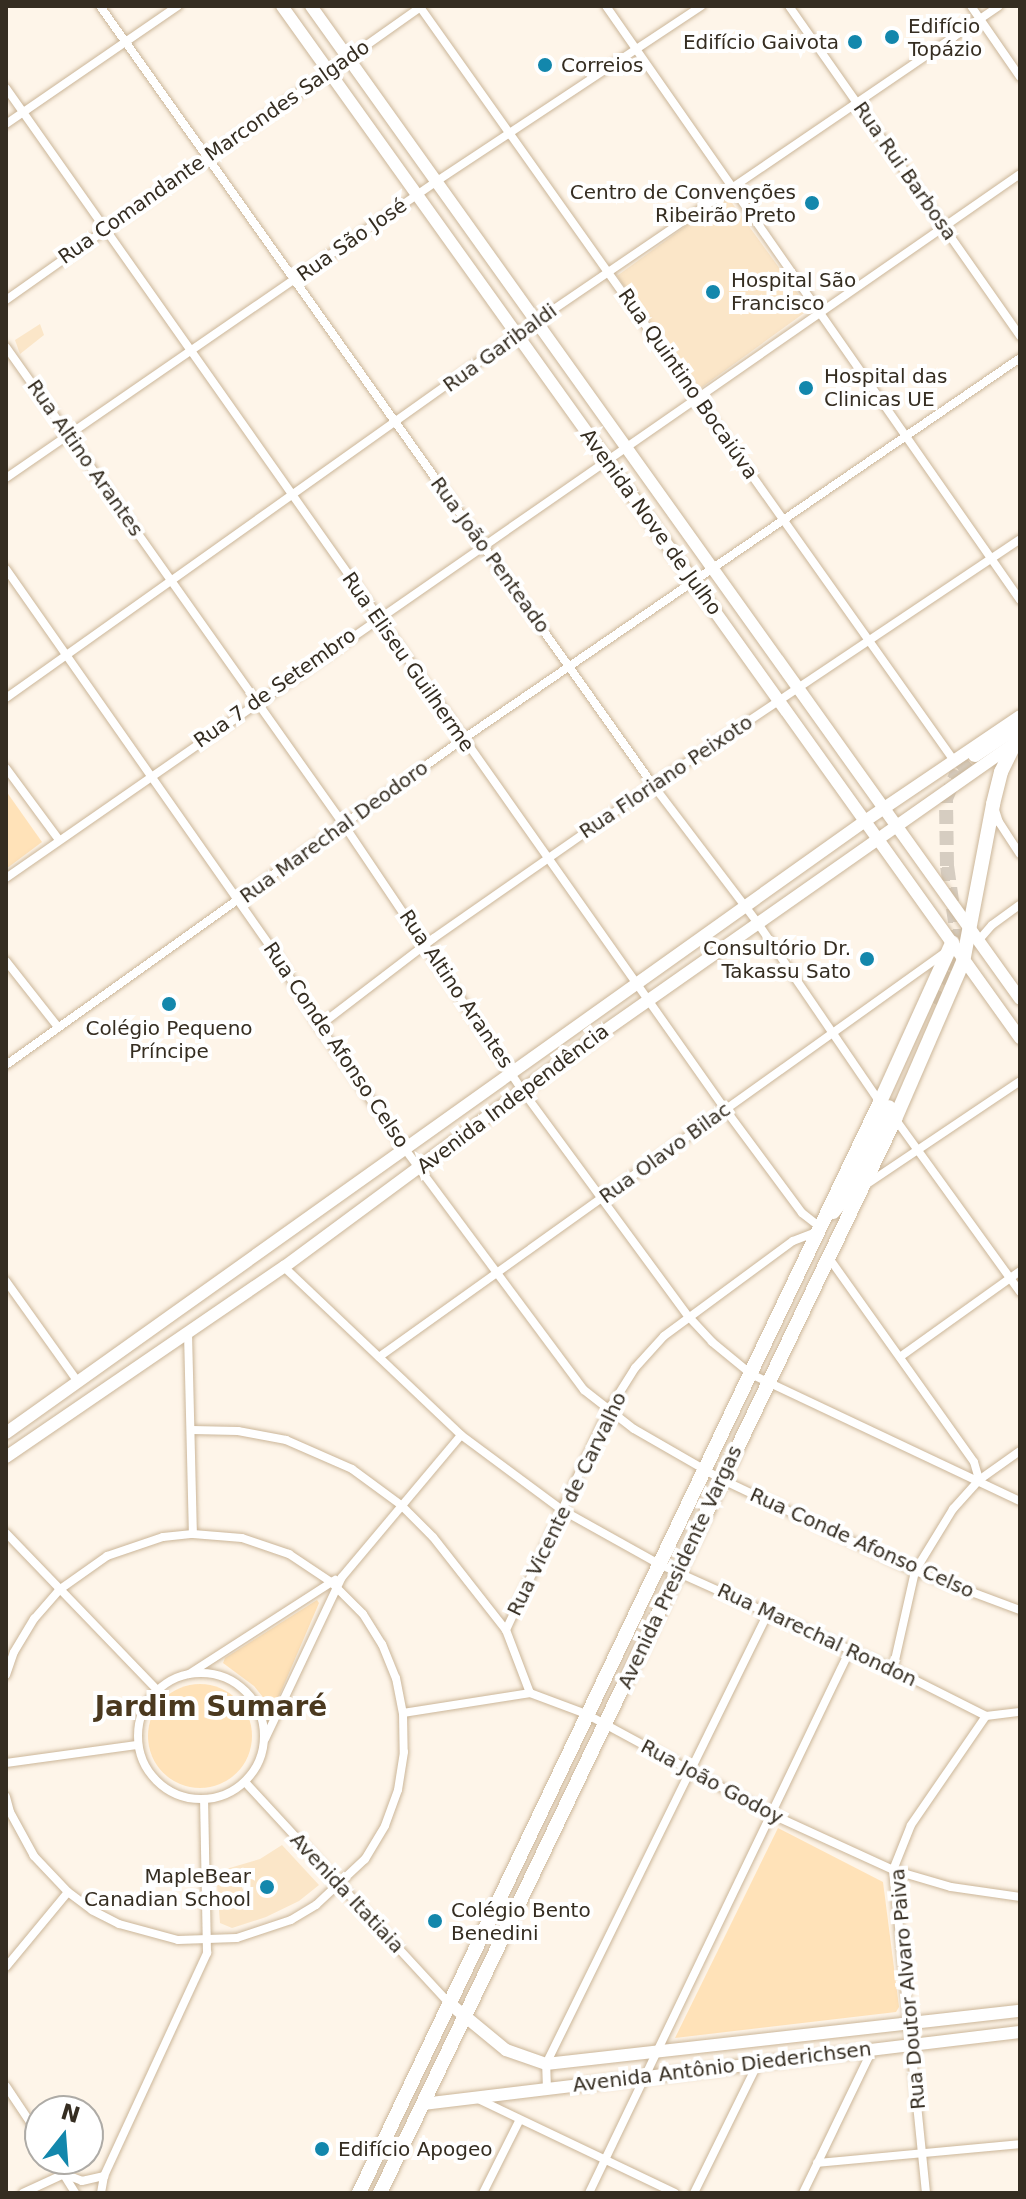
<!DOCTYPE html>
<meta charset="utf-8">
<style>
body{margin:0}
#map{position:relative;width:1026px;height:2199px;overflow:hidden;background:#fef5e9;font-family:"DejaVu Sans",sans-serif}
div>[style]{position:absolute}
.built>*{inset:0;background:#fbe6c8;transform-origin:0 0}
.green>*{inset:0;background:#ffe2b8}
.round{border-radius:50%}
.primary-tunnel>*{height:14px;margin-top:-7px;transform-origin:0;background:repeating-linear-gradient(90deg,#d6cdc1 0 14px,transparent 0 21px)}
.roads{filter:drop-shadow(0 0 2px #cbb699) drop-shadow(0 0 2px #cbb699)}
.minor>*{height:8px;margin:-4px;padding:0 4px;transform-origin:4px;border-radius:4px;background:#fff}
.minor>.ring{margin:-4px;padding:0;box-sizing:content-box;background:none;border:8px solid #fff;border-radius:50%}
.secondary>*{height:12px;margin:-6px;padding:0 6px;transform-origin:6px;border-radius:6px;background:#fff}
.primary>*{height:14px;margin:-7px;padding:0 7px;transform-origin:7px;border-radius:7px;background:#fff}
.dots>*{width:22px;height:22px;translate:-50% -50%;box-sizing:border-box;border:4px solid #fff;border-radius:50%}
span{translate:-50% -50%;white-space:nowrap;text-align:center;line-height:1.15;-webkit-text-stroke:8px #fff;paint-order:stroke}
.poi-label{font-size:20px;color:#352d21}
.left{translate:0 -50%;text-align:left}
.right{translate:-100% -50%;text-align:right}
.street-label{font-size:20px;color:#352d21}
.district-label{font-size:28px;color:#4b391f;font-weight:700}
.frame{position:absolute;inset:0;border:8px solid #352d21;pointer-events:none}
.north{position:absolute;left:24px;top:2095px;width:80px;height:80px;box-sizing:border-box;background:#fff;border:2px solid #aeaba6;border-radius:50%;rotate:17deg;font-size:22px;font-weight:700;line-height:32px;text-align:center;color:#352d21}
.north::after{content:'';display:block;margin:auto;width:28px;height:36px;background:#1387ac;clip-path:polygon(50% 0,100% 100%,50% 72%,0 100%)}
</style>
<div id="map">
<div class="built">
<i style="left:727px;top:196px;width:140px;height:136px;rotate:54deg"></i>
<i style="clip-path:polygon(40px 324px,44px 335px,20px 354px,15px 340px)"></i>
<i style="clip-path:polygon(282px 1845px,319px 1885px,299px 1901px,266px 1917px,232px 1928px,220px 1923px,216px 1872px,260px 1859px)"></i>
</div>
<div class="green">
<i style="clip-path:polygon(6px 791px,42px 842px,6px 869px)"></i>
<i style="clip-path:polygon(317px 1600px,319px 1603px,277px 1701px,270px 1706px,254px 1686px,223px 1663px,225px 1658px)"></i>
<i class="round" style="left:148px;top:1684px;width:104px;height:104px"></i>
<i style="clip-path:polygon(778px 1828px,883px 1882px,899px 2007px,896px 2012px,675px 2038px)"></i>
</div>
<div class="primary-tunnel">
<i style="left:937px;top:1005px;width:37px;rotate:-66deg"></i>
<i style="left:952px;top:971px;width:29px;rotate:-78deg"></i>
<i style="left:958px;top:943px;width:78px;rotate:-98.1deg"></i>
<i style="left:947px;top:866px;width:67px;rotate:-90.9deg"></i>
<i style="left:946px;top:799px;width:31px;rotate:-68deg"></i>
<i style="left:958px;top:770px;width:23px;rotate:-41deg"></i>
</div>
<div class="roads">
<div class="minor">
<i style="left:100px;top:6px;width:955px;rotate:54.63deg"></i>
<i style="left:653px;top:785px;width:172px;rotate:52.8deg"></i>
<i style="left:757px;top:922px;width:218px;rotate:55.7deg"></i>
<i style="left:606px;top:6px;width:724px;rotate:55.12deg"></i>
<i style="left:789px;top:6px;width:403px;rotate:55deg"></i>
<i style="left:971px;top:6px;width:86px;rotate:55.4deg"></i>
<i style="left:420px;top:7px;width:925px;rotate:54.68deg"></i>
<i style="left:6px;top:88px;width:1249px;rotate:54.85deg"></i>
<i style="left:725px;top:1109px;width:129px;rotate:53.5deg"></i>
<i style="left:802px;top:1213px;width:23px;rotate:38deg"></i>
<i style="left:6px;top:124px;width:209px;rotate:-34.5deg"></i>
<i style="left:6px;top:300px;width:509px;rotate:-35.25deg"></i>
<i style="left:6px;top:347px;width:585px;rotate:54.74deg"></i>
<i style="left:344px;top:825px;width:319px;rotate:56.1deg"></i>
<i style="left:522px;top:1090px;width:282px;rotate:53.7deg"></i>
<i style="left:689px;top:1317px;width:34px;rotate:47deg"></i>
<i style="left:712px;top:1342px;width:50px;rotate:39.4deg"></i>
<i style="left:751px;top:1374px;width:297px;rotate:25.3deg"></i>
<i style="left:6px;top:478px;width:523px;rotate:-34.57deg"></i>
<i style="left:437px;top:181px;width:317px;rotate:-33.5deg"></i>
<i style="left:6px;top:569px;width:465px;rotate:55deg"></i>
<i style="left:273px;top:950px;width:89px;rotate:58.8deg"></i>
<i style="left:319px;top:1026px;width:150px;rotate:55deg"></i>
<i style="left:405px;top:1149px;width:300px;rotate:53.4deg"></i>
<i style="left:584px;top:1390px;width:63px;rotate:38deg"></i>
<i style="left:634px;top:1429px;width:100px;rotate:29.9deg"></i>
<i style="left:721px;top:1479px;width:215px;rotate:25.4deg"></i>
<i style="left:915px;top:1571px;width:112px;rotate:20.4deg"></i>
<i style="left:6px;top:698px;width:649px;rotate:-35.4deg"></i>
<i style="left:535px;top:322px;width:561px;rotate:-34.26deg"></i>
<i style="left:6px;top:768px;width:89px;rotate:53.6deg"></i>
<i style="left:995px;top:810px;width:13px;rotate:72deg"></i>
<i style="left:999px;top:822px;width:38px;rotate:57deg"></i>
<i style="left:6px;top:878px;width:1234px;rotate:-34.77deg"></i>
<i style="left:978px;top:941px;width:21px;rotate:-49deg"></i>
<i style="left:992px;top:925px;width:34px;rotate:-36deg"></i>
<i style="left:6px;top:961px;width:84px;rotate:51.8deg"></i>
<i style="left:319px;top:1026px;width:145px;rotate:-37.4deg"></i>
<i style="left:434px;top:938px;width:267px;rotate:-34.9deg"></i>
<i style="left:653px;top:785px;width:442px;rotate:-33.8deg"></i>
<i style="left:6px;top:1065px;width:561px;rotate:-35.5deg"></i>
<i style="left:463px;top:739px;width:675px;rotate:-34.37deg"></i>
<i style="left:896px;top:1120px;width:212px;rotate:54.2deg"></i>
<i style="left:867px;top:1184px;width:184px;rotate:-33.9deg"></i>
<i style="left:829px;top:1258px;width:250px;rotate:54.6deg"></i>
<i style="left:974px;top:1462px;width:19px;rotate:74deg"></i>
<i style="left:284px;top:1267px;width:244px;rotate:43.5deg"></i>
<i style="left:461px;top:1435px;width:126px;rotate:36.6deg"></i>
<i style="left:562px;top:1510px;width:111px;rotate:29.1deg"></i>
<i style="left:659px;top:1564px;width:256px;rotate:24.2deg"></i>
<i style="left:893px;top:1669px;width:104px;rotate:26.8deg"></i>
<i style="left:986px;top:1716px;width:34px;rotate:-7deg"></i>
<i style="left:6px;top:1281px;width:124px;rotate:54.5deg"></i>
<i style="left:188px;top:1333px;width:201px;rotate:88.6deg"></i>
<i style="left:379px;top:1357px;width:697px;rotate:-35.54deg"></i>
<i style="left:900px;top:1357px;width:148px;rotate:-35.6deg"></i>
<i style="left:192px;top:1430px;width:46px;rotate:1.2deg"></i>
<i style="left:238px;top:1431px;width:49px;rotate:10.6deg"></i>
<i style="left:286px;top:1440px;width:72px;rotate:23.7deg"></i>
<i style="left:352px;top:1469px;width:61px;rotate:36.3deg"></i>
<i style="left:401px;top:1505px;width:45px;rotate:45deg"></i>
<i style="left:433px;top:1537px;width:118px;rotate:51.9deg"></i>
<i style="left:506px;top:1630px;width:67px;rotate:69.1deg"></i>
<i style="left:6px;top:1533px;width:218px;rotate:46.1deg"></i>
<i style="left:506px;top:1630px;width:242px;rotate:-65deg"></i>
<i style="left:608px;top:1411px;width:51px;rotate:-57.9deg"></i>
<i style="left:635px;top:1368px;width:43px;rotate:-47.8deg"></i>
<i style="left:664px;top:1336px;width:160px;rotate:-36.4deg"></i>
<i style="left:793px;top:1241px;width:25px;rotate:-21deg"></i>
<i style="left:893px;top:1669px;width:100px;rotate:-77.3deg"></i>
<i style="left:915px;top:1571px;width:73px;rotate:-58.5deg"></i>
<i style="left:953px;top:1509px;width:39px;rotate:-48deg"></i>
<i style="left:979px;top:1480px;width:50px;rotate:-35.3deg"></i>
<i class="ring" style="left:138px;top:1673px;width:118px;height:118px"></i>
<i style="left:189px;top:1674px;width:174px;rotate:-32.8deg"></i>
<i style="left:6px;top:1675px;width:24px;rotate:-71deg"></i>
<i style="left:14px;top:1652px;width:39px;rotate:-59deg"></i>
<i style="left:34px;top:1619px;width:38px;rotate:-49deg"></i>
<i style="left:59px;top:1590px;width:59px;rotate:-35.3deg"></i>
<i style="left:107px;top:1556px;width:59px;rotate:-18.7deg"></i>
<i style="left:163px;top:1537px;width:30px;rotate:-6deg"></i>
<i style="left:193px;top:1534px;width:49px;rotate:4.7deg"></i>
<i style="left:242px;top:1538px;width:50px;rotate:18.8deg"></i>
<i style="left:289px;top:1554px;width:50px;rotate:33.7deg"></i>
<i style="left:331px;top:1582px;width:45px;rotate:45deg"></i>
<i style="left:363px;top:1614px;width:36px;rotate:58deg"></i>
<i style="left:382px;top:1644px;width:37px;rotate:68deg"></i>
<i style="left:396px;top:1678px;width:36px;rotate:79deg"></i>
<i style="left:403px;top:1713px;width:39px;rotate:89deg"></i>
<i style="left:404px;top:1752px;width:38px;rotate:99deg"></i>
<i style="left:398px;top:1790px;width:38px;rotate:110deg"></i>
<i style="left:385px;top:1826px;width:39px;rotate:121deg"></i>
<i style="left:365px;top:1859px;width:67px;rotate:136.8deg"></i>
<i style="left:316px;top:1905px;width:29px;rotate:149deg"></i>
<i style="left:291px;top:1920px;width:57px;rotate:161.6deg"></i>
<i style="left:237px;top:1938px;width:59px;rotate:178.1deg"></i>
<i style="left:178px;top:1940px;width:61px;rotate:-164.8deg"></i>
<i style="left:119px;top:1924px;width:30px;rotate:-153deg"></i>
<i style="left:92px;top:1910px;width:30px;rotate:-143deg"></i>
<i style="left:68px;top:1892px;width:50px;rotate:-133.4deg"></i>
<i style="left:34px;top:1856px;width:50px;rotate:-118.6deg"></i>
<i style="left:10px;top:1812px;width:16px;rotate:-105deg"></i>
<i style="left:403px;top:1713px;width:129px;rotate:-8.9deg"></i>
<i style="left:530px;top:1693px;width:60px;rotate:20.6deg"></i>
<i style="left:586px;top:1714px;width:213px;rotate:28.4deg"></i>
<i style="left:773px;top:1815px;width:132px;rotate:24.6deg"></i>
<i style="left:893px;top:1870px;width:60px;rotate:16.3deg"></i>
<i style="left:951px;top:1887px;width:70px;rotate:8.2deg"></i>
<i style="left:265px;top:1739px;width:179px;rotate:-64.6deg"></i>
<i style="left:342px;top:1577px;width:185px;rotate:-50deg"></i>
<i style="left:6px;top:1763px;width:132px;rotate:-7.8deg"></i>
<i style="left:245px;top:1782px;width:301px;rotate:47.3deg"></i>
<i style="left:6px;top:1967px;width:97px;rotate:-50.4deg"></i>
<i style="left:6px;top:2086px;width:61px;rotate:56.3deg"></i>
<i style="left:547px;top:2089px;width:25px;rotate:-92deg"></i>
<i style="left:546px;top:2064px;width:503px;rotate:-63.79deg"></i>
<i style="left:478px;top:2099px;width:218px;rotate:25.5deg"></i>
<i style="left:54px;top:2159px;width:40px;rotate:58deg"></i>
<i style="left:817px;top:2163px;width:204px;rotate:-5.3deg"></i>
<i style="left:23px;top:2193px;width:45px;rotate:-24.9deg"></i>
<i style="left:64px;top:2174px;width:19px;rotate:21deg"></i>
<i style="left:82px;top:2181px;width:23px;rotate:-13deg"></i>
<i style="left:101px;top:2193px;width:17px;rotate:-80deg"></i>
<i style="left:104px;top:2176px;width:246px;rotate:-65.2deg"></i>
<i style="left:207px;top:1953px;width:153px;rotate:-91.1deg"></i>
<i style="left:483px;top:2193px;width:80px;rotate:-63.4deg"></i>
<i style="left:589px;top:2193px;width:602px;rotate:-64.33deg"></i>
<i style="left:694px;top:2193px;width:145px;rotate:-63.8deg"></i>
<i style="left:803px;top:2193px;width:159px;rotate:-64.2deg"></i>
<i style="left:926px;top:2193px;width:325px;rotate:-95.8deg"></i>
<i style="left:893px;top:1870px;width:48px;rotate:-68.2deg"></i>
<i style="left:911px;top:1825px;width:132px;rotate:-55.5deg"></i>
</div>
<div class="secondary">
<i style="left:282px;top:6px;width:1269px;rotate:54.43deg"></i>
<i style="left:311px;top:6px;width:1220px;rotate:54.47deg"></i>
<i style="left:6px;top:1433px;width:1055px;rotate:-35.47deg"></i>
<i style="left:865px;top:821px;width:187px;rotate:-34.1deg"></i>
<i style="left:6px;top:1457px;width:337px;rotate:-34.4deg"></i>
<i style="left:284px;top:1267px;width:355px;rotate:-36.5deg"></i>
<i style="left:569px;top:1056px;width:545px;rotate:-35.06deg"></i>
<i style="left:449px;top:2003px;width:74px;rotate:39.5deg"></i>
<i style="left:506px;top:2050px;width:42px;rotate:19.3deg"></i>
<i style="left:546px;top:2064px;width:477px;rotate:-6.4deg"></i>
<i style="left:423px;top:2104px;width:601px;rotate:-6.88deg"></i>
</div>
<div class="primary">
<i style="left:975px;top:755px;width:54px;rotate:-33.7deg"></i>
<i style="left:833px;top:1212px;width:19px;rotate:-51deg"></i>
<i style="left:845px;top:1197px;width:100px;rotate:-63.9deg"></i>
<i style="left:359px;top:2193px;width:1209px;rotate:-64.47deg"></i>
<i style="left:880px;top:1102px;width:175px;rotate:-65.6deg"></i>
<i style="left:380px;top:2193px;width:1191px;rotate:-64.38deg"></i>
<i style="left:895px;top:1119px;width:171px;rotate:-66.6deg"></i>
<i style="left:963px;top:962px;width:161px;rotate:-79.2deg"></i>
<i style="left:993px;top:804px;width:33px;rotate:-76deg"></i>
<i style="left:1001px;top:772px;width:32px;rotate:-64deg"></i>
<i style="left:1015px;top:743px;width:6px;rotate:-31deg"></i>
</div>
</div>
<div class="dots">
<i style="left:892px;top:37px;background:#1387ac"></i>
<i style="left:855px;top:42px;background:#1387ac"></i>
<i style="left:545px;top:65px;background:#1387ac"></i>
<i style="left:812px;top:203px;background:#1387ac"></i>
<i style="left:713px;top:292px;background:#1387ac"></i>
<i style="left:806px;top:388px;background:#1387ac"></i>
<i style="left:867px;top:959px;background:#1387ac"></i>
<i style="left:169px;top:1004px;background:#1387ac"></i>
<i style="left:267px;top:1887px;background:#1387ac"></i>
<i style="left:435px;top:1921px;background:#1387ac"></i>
<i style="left:322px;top:2149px;background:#1387ac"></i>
</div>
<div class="poi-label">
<span class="left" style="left:908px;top:38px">Edifício<br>Topázio</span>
<span class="right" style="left:839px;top:42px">Edifício Gaivota</span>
<span class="left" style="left:561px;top:65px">Correios</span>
<span class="right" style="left:796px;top:204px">Centro de Convenções<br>Ribeirão Preto</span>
<span class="left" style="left:731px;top:292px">Hospital São<br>Francisco</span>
<span class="left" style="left:824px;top:388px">Hospital das<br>Clinicas UE</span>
<span class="right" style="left:851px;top:960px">Consultório Dr.<br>Takassu Sato</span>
<span style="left:169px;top:1040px">Colégio Pequeno<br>Príncipe</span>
<span class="right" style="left:251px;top:1888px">MapleBear<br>Canadian School</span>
<span class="left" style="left:451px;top:1922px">Colégio Bento<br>Benedini</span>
<span class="left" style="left:338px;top:2149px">Edifício Apogeo</span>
</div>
<div class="street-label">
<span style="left:214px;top:152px;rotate:-35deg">Rua Comandante Marcondes Salgado</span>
<span style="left:905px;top:171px;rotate:55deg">Rua Rui Barbosa</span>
<span style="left:352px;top:240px;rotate:-35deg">Rua São José</span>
<span style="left:500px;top:348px;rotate:-36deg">Rua Garibaldi</span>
<span style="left:688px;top:384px;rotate:55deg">Rua Quintino Bocaiúva</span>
<span style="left:85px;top:458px;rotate:55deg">Rua Altino Arantes</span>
<span style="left:651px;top:522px;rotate:54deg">Avenida Nove de Julho</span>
<span style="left:490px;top:555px;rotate:54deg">Rua João Penteado</span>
<span style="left:408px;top:662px;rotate:55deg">Rua Eliseu Guilherme</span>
<span style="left:275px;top:688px;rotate:-35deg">Rua 7 de Setembro</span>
<span style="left:666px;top:777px;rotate:-34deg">Rua Floriano Peixoto</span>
<span style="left:334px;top:832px;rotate:-36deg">Rua Marechal Deodoro</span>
<span style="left:456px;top:989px;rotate:56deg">Rua Altino Arantes</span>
<span style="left:336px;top:1045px;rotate:56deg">Rua Conde Afonso Celso</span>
<span style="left:513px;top:1099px;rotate:-37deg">Avenida Independência</span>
<span style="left:665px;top:1153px;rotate:-36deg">Rua Olavo Bilac</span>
<span style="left:567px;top:1504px;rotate:-64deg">Rua Vicente de Carvalho</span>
<span style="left:862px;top:1543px;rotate:24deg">Rua Conde Afonso Celso</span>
<span style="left:680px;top:1567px;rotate:-65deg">Avenida Presidente Vargas</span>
<span style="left:817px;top:1635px;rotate:25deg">Rua Marechal Rondon</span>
<span style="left:712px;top:1782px;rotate:28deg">Rua João Godoy</span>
<span style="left:347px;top:1893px;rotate:47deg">Avenida Itatiaia</span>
<span style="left:908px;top:1989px;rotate:-95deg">Rua Doutor Alvaro Paiva</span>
<span style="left:722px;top:2067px;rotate:-7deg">Avenida Antônio Diederichsen</span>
</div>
<div class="district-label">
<span style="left:211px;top:1707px">Jardim Sumaré</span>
</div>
<div class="frame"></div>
<div class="north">N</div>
</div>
